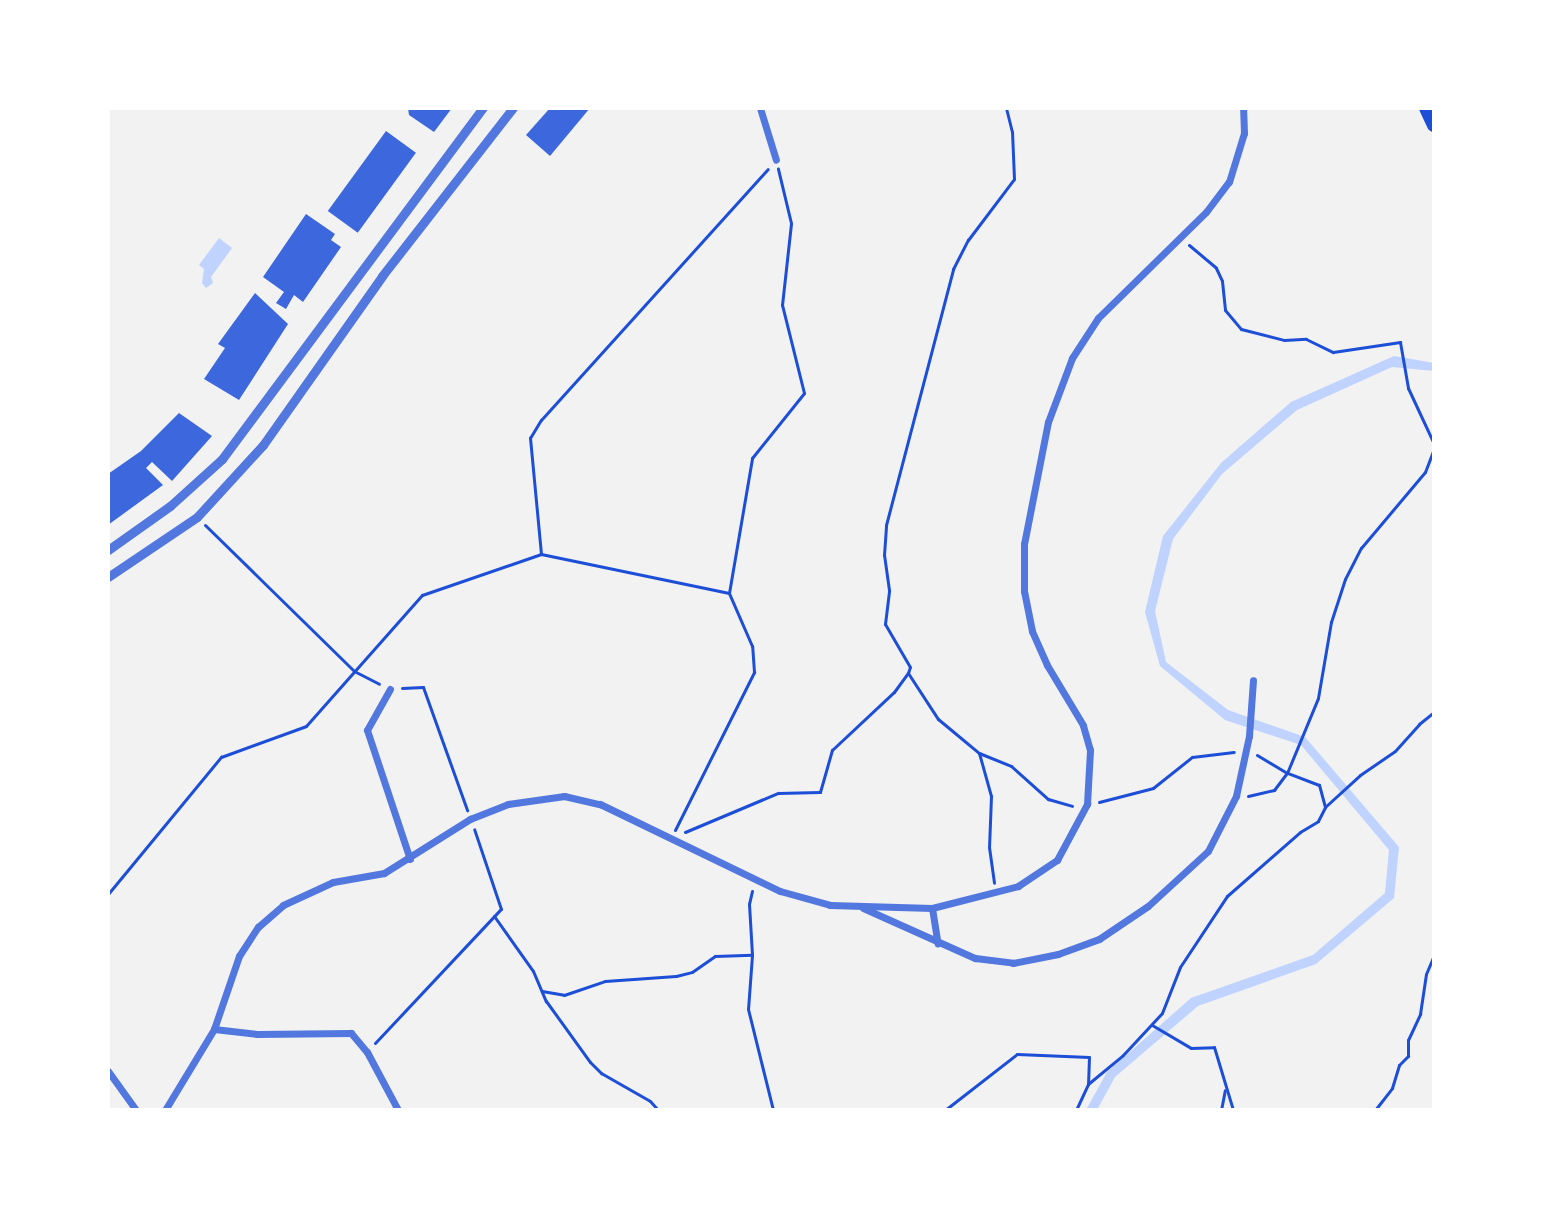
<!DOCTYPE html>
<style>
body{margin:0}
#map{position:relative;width:1542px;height:1218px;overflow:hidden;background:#f2f2f2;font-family:"Nunito Sans",sans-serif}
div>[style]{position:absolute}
.water>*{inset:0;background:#bfd3fe}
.building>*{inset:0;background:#3d67dc;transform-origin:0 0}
.path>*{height:3px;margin:-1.5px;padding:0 1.5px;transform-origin:1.5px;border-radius:1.5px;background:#1d4ed8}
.minor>*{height:7px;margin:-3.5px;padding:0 3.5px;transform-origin:3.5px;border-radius:3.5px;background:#5277de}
.tertiary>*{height:9px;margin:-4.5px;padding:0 4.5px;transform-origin:4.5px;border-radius:4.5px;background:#5277de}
.motorway>*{height:14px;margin:-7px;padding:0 7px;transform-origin:7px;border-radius:7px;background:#1d4ed8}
span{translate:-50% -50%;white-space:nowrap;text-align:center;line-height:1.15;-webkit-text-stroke:6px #fff;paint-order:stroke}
.frame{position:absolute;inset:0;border:110px solid #fff;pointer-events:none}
</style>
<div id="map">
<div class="water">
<i style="clip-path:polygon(219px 238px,232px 248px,211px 277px,213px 283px,206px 288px,202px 283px,204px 269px,199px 265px)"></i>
<i style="clip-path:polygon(1394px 356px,1434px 363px,1434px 371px,1392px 367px,1297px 410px,1222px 474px,1173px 539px,1155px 611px,1166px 662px,1228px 710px,1305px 737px,1399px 847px,1394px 898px,1316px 964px,1198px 1006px,1115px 1077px,1097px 1110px,1086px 1110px,1107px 1072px,1191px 998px,1313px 955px,1385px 893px,1389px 850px,1301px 745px,1225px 720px,1160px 666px,1145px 612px,1163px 536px,1221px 463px,1291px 402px)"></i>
</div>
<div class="building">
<i style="clip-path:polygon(408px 108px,452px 108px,434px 132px,409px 115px)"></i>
<i style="clip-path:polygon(550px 108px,590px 108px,550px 156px,526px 135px)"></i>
<i style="left:386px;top:131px;width:37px;height:99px;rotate:36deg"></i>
<i style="clip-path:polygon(306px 214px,335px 234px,331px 240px,341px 247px,303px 302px,294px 295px,286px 309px,276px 303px,284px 292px,263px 277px)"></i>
<i style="clip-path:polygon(255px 293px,288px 324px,239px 400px,204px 379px,225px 348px,218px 344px)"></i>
<i style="clip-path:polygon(179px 413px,212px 436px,172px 481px,152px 462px,146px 468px,163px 485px,108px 525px,108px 474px,141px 451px)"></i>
</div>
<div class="path">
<i style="left:146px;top:108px;width:12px"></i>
<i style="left:1189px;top:245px;width:35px;rotate:40deg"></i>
<i style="left:1216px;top:268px;width:14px;rotate:65deg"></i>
<i style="left:1222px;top:281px;width:29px;rotate:84deg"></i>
<i style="left:1225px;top:310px;width:25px;rotate:50deg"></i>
<i style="left:1241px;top:329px;width:44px;rotate:14.3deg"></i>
<i style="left:1284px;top:340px;width:22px;rotate:-3deg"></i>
<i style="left:1306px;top:339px;width:30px;rotate:26deg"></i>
<i style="left:1333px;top:352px;width:68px;rotate:-8.5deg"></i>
<i style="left:1400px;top:342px;width:47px;rotate:80.1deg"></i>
<i style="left:1408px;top:388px;width:62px;rotate:65.1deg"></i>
<i style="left:205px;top:525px;width:209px;rotate:44.4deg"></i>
<i style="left:354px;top:671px;width:28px;rotate:27deg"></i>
<i style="left:541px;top:554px;width:117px;rotate:-95.4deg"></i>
<i style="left:530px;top:438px;width:21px;rotate:-59deg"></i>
<i style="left:541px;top:420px;width:338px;rotate:-47.9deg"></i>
<i style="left:729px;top:593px;width:137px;rotate:-80.3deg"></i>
<i style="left:752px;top:458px;width:83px;rotate:-51.3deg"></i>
<i style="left:804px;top:393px;width:91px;rotate:-104deg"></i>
<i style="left:782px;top:305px;width:82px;rotate:-83.7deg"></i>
<i style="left:791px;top:223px;width:56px;rotate:-103.5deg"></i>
<i style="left:908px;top:673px;width:55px;rotate:56.9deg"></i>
<i style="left:938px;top:719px;width:53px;rotate:39.7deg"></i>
<i style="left:979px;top:753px;width:45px;rotate:74.4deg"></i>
<i style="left:991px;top:796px;width:51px;rotate:92.2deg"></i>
<i style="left:989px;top:847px;width:36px;rotate:82deg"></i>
<i style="left:402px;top:688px;width:21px;rotate:-3deg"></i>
<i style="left:423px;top:687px;width:131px;rotate:70.3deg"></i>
<i style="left:979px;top:753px;width:35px;rotate:22deg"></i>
<i style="left:1011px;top:766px;width:50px;rotate:41.7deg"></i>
<i style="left:1048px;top:799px;width:25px;rotate:16deg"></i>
<i style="left:1248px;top:796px;width:27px;rotate:-13deg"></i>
<i style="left:1274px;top:790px;width:21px;rotate:-53deg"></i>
<i style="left:1287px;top:773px;width:81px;rotate:-67.5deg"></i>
<i style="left:1318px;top:698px;width:77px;rotate:-80.3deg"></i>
<i style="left:1331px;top:622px;width:45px;rotate:-72deg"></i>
<i style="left:1345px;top:579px;width:35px;rotate:-63deg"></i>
<i style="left:1361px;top:548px;width:99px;rotate:-49.9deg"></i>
<i style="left:1425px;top:472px;width:25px;rotate:-69deg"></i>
<i style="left:1099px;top:802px;width:56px;rotate:-14.5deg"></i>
<i style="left:1153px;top:788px;width:50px;rotate:-38.5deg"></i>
<i style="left:1192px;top:757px;width:42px;rotate:-6.8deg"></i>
<i style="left:1325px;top:807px;width:47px;rotate:-42.4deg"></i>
<i style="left:1360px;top:775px;width:42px;rotate:-34.4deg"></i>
<i style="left:1395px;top:751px;width:36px;rotate:-48deg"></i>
<i style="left:1419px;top:724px;width:19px;rotate:-39deg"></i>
<i style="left:675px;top:830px;width:177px;rotate:-63.4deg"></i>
<i style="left:754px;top:672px;width:26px;rotate:-94deg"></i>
<i style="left:752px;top:646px;width:58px;rotate:-113.5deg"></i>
<i style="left:685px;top:832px;width:101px;rotate:-22.8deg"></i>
<i style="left:778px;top:793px;width:42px;rotate:-1.4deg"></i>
<i style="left:820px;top:792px;width:44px;rotate:-74.1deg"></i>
<i style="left:832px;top:750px;width:85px;rotate:-43.1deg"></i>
<i style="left:894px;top:692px;width:24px;rotate:-54deg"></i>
<i style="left:908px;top:673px;width:6px;rotate:-72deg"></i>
<i style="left:910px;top:667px;width:50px;rotate:-120.2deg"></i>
<i style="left:885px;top:624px;width:34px;rotate:-83deg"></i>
<i style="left:889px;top:590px;width:35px;rotate:-98deg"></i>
<i style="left:884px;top:555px;width:30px;rotate:-86deg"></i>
<i style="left:886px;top:525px;width:265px;rotate:-75.3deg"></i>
<i style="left:953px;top:269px;width:33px;rotate:-63deg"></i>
<i style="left:968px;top:240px;width:76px;rotate:-53deg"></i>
<i style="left:1014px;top:179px;width:47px;rotate:-92.4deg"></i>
<i style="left:1012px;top:132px;width:25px;rotate:-104deg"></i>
<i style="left:752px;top:891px;width:13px;rotate:103deg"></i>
<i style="left:749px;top:904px;width:51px;rotate:86.6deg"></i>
<i style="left:752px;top:955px;width:54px;rotate:94.2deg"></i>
<i style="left:748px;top:1009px;width:104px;rotate:76.1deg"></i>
<i style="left:108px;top:894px;width:178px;rotate:-50.5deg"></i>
<i style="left:221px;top:757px;width:90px;rotate:-20deg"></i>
<i style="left:306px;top:726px;width:175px;rotate:-48.5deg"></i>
<i style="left:422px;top:595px;width:126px;rotate:-19deg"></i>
<i style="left:541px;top:554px;width:192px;rotate:11.7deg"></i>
<i style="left:494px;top:916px;width:67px;rotate:54.7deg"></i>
<i style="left:533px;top:971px;width:33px;rotate:67deg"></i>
<i style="left:546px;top:1001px;width:75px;rotate:54.2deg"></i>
<i style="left:590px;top:1062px;width:16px;rotate:45deg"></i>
<i style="left:601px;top:1073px;width:56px;rotate:29.7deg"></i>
<i style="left:650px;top:1101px;width:12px;rotate:48deg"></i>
<i style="left:542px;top:991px;width:22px;rotate:10deg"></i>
<i style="left:564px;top:995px;width:43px;rotate:-18.9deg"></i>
<i style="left:605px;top:981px;width:71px;rotate:-4deg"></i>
<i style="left:676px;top:976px;width:16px;rotate:-14deg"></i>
<i style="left:692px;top:972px;width:28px;rotate:-35deg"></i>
<i style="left:715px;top:956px;width:37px;rotate:-2deg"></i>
<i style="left:1152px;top:1025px;width:45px;rotate:30.5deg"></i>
<i style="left:1191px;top:1048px;width:23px;rotate:-2deg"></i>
<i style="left:1214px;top:1047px;width:66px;rotate:73.2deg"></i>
<i style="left:375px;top:1043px;width:184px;rotate:-46.8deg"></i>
<i style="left:501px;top:909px;width:84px;rotate:-108.6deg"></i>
<i style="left:945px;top:1110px;width:91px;rotate:-37.9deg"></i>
<i style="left:1017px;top:1054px;width:72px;rotate:2.4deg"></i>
<i style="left:1089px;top:1057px;width:27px;rotate:92deg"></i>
<i style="left:1076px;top:1110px;width:29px;rotate:-65deg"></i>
<i style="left:1088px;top:1084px;width:45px;rotate:-39.6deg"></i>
<i style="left:1123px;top:1055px;width:57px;rotate:-47.1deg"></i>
<i style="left:1162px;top:1013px;width:49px;rotate:-68.6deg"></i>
<i style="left:1180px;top:967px;width:85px;rotate:-56.5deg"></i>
<i style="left:1227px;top:896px;width:97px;rotate:-41.2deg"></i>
<i style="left:1300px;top:832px;width:21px;rotate:-31deg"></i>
<i style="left:1318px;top:821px;width:16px;rotate:-63deg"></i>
<i style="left:1325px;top:807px;width:23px;rotate:-105deg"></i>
<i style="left:1319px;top:785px;width:34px;rotate:-159deg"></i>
<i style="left:1287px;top:773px;width:35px;rotate:-149deg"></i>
<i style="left:1221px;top:1110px;width:20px;rotate:-79deg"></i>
<i style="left:1375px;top:1110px;width:28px;rotate:-52deg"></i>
<i style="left:1392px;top:1088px;width:24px;rotate:-73deg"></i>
<i style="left:1399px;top:1065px;width:13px;rotate:-45deg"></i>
<i style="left:1408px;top:1056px;width:16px;rotate:-90deg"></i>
<i style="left:1408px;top:1040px;width:29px;rotate:-65deg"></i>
<i style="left:1420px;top:1014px;width:40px;rotate:-81.5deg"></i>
<i style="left:1426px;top:974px;width:21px;rotate:-67deg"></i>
</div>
<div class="minor">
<i style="left:760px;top:108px;width:54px;rotate:72.9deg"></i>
<i style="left:390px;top:689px;width:47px;rotate:119.3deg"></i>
<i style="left:367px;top:730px;width:136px;rotate:71.6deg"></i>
<i style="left:863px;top:908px;width:123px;rotate:24.1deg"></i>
<i style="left:975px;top:958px;width:38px;rotate:7deg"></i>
<i style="left:1013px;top:963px;width:46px;rotate:-11.3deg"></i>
<i style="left:1058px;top:954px;width:44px;rotate:-20.1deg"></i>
<i style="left:1099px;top:939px;width:59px;rotate:-34deg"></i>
<i style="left:1148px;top:906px;width:81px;rotate:-42.5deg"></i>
<i style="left:1208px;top:851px;width:62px;rotate:-63deg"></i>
<i style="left:1236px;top:796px;width:61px;rotate:-77.8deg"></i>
<i style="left:1249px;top:736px;width:56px;rotate:-85.9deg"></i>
<i style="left:932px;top:908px;width:36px;rotate:81deg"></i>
<i style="left:214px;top:1029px;width:43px;rotate:6.6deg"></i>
<i style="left:257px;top:1034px;width:94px;rotate:-0.6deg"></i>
<i style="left:351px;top:1033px;width:25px;rotate:50deg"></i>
<i style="left:367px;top:1052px;width:66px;rotate:61.9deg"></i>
<i style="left:108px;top:1071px;width:48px;rotate:54.3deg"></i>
<i style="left:165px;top:1110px;width:95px;rotate:-58.8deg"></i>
<i style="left:214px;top:1029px;width:77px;rotate:-71.1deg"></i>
<i style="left:239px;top:956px;width:35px;rotate:-57deg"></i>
<i style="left:258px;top:927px;width:33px;rotate:-41deg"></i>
<i style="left:283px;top:905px;width:55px;rotate:-24.7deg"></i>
<i style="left:333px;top:882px;width:52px;rotate:-10deg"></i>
<i style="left:384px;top:873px;width:102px;rotate:-32.1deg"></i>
<i style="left:470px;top:819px;width:41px;rotate:-21.5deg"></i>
<i style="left:508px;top:804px;width:57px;rotate:-8.1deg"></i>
<i style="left:564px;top:796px;width:37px;rotate:13deg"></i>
<i style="left:600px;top:804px;width:200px;rotate:25.8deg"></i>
<i style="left:780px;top:891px;width:52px;rotate:15.6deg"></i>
<i style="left:830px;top:905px;width:102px;rotate:1.7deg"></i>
<i style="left:932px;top:908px;width:89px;rotate:-14.3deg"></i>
<i style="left:1018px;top:886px;width:47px;rotate:-33.7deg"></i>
<i style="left:1057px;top:860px;width:64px;rotate:-61.8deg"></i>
<i style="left:1087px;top:804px;width:54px;rotate:-86.8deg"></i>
<i style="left:1090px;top:750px;width:26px;rotate:-106deg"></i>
<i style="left:1083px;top:725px;width:70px;rotate:-121deg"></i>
<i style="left:1047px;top:665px;width:37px;rotate:-114deg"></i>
<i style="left:1032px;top:631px;width:41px;rotate:-101.3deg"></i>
<i style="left:1024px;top:591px;width:47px;rotate:-90deg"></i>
<i style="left:1024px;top:544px;width:124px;rotate:-78.9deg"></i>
<i style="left:1048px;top:422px;width:68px;rotate:-69.4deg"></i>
<i style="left:1072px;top:358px;width:48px;rotate:-57deg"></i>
<i style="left:1098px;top:318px;width:151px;rotate:-44.5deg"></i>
<i style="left:1206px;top:212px;width:38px;rotate:-53deg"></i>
<i style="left:1229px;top:182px;width:51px;rotate:-73deg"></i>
<i style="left:1244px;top:133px;width:25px;rotate:-92deg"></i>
</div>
<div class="tertiary">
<i style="left:108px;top:550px;width:76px;rotate:-35.4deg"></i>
<i style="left:170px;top:506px;width:70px;rotate:-42.1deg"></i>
<i style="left:222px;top:459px;width:437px;rotate:-53.4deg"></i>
<i style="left:108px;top:577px;width:107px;rotate:-34deg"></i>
<i style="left:197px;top:517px;width:98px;rotate:-47.5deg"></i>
<i style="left:263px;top:445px;width:207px;rotate:-54.8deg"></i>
<i style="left:382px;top:276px;width:213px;rotate:-52.1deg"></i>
</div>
<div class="motorway">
<i style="left:1426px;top:108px;width:19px;rotate:65deg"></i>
</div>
<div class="frame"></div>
</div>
